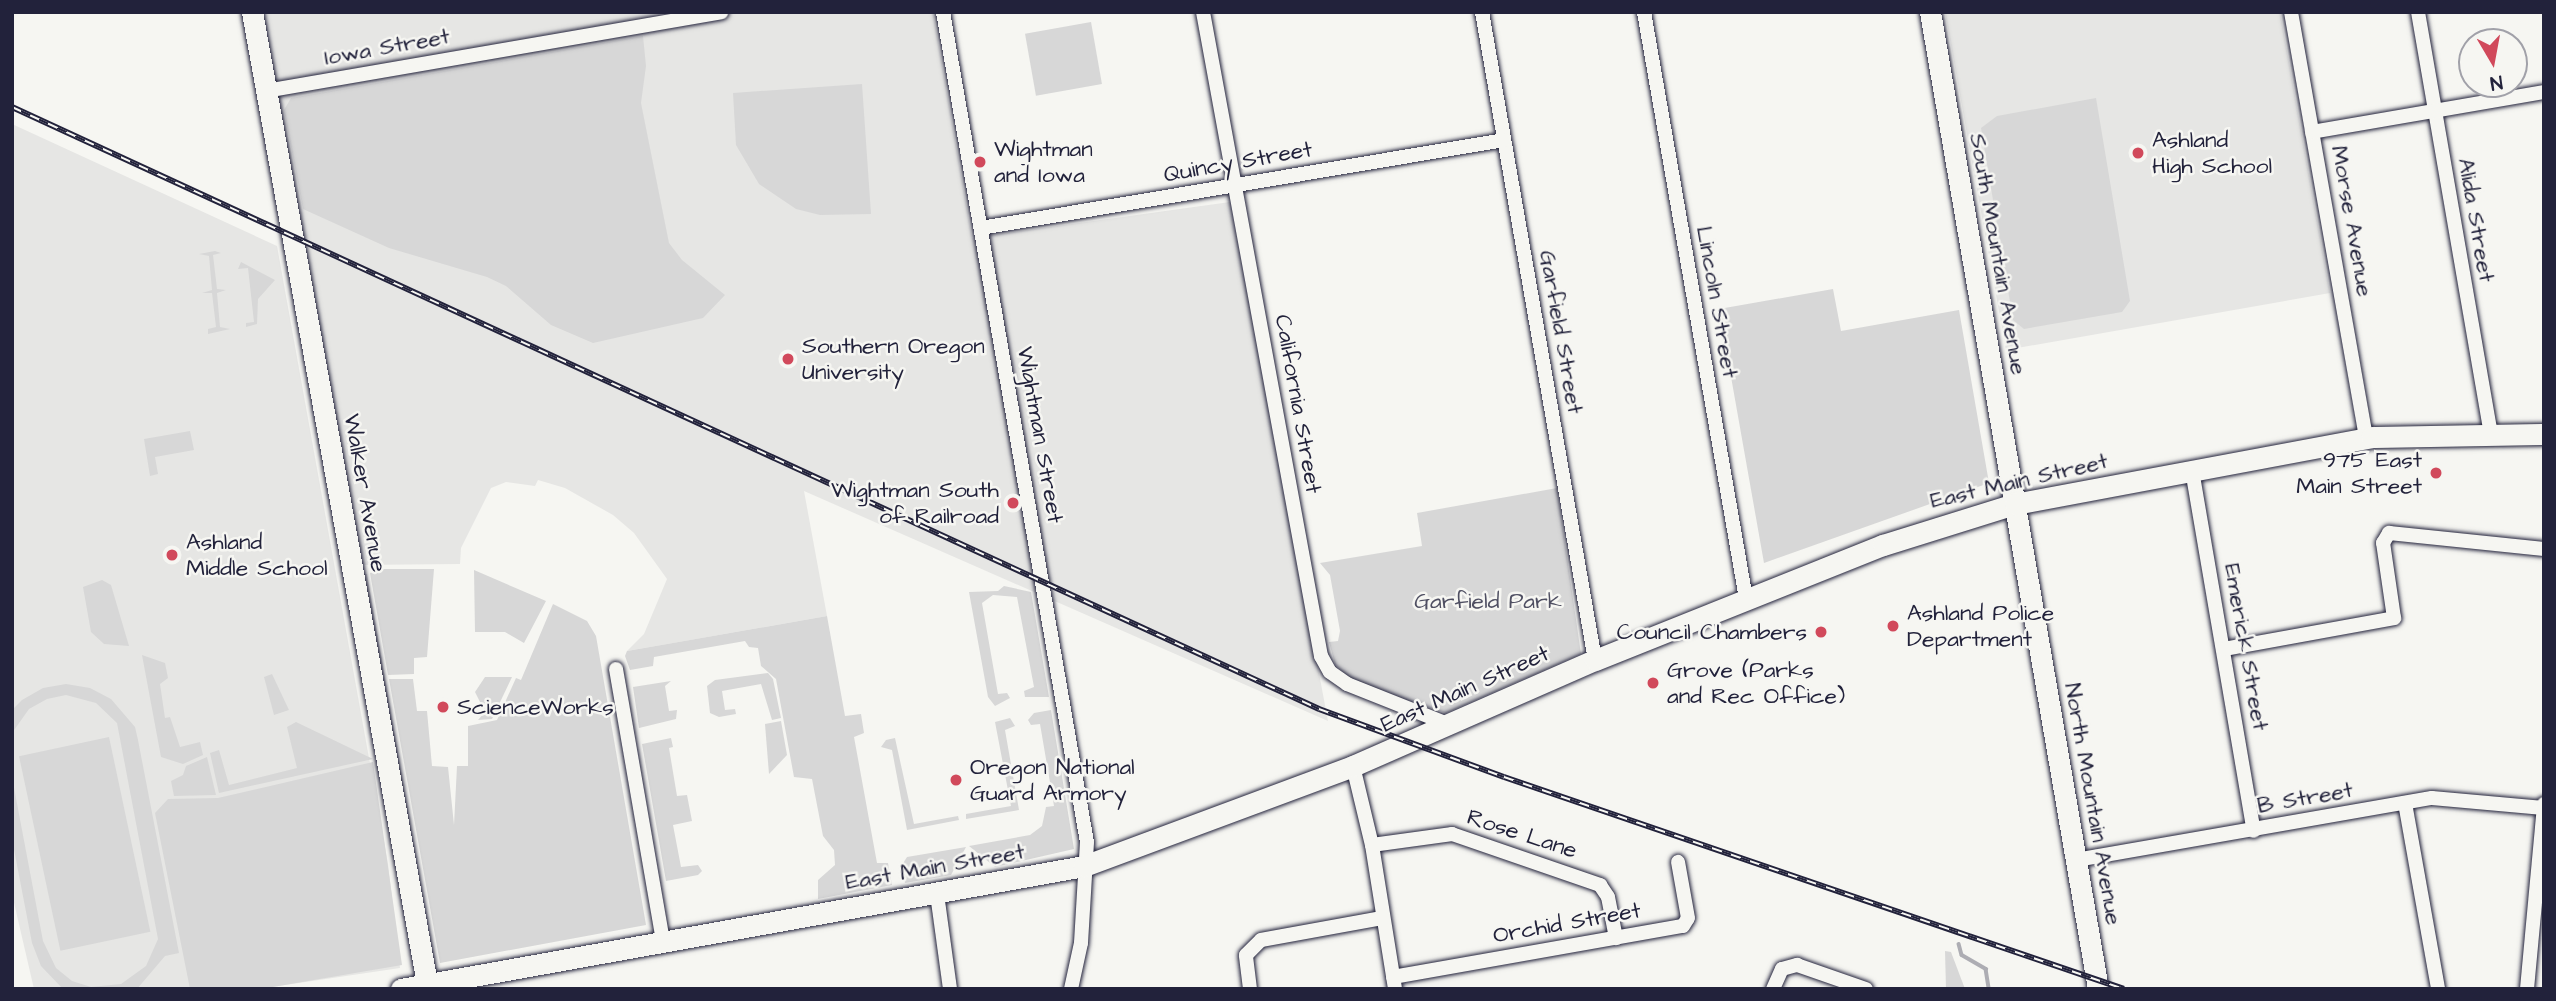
<!DOCTYPE html>
<style>
body{margin:0}
#map{position:relative;width:2556px;height:1001px;overflow:hidden;background:#f6f6f2;font-family:"Architects Daughter",sans-serif}
div>[style]{position:absolute}
.built>*{inset:0;background:#e6e6e4}
.green>*{inset:0;background:#d7d7d7;transform-origin:0 0}
.stream>*{height:3.5px;margin:-1.75px;padding:0 1.75px;transform-origin:1.75px;border-radius:1.75px;background:#adadb3}
.roads{filter:drop-shadow(0 0 2px #22223b) drop-shadow(0 0 2px #22223b)}
.street>*{height:14px;margin:-7px;padding:0 7px;transform-origin:7px;border-radius:7px;background:#f6f6f2}
.secondary>*{height:21px;margin:-10.5px;padding:0 10.5px;transform-origin:10.5px;border-radius:10.5px;background:#f6f6f2}
.rail>*{height:6px;margin-top:-3px;transform-origin:0;background:repeating-linear-gradient(90deg,#f6f6f2 0 10px,#22223b 0 20px);box-sizing:border-box;border-block:2px solid #22223b}
.dots>*{width:19px;height:19px;translate:-50% -50%;box-sizing:border-box;border:4px solid #f6f6f2;border-radius:50%}
span{translate:-50% -50%;white-space:nowrap;text-align:center;line-height:1.15;-webkit-text-stroke:5px #f6f6f2;paint-order:stroke}
.street-label{font-size:23px;color:#22223b}
.poi-label{font-size:23px;color:#22223b}
.left{translate:0 -50%;text-align:left}
.right{translate:-100% -50%;text-align:right}
.park-label{font-size:23px;color:#4f4f62}
.frame{position:absolute;inset:0;border:14px solid #22223b;pointer-events:none}
.north{position:absolute;left:2458px;top:28px;width:70px;height:70px;box-sizing:border-box;background:#f6f6f2;border:2px solid #a1a1a9;border-radius:50%;rotate:170deg;font-size:19px;font-weight:700;line-height:28px;text-align:center;color:#22223b}
.north::after{content:'';display:block;margin:auto;width:24px;height:32px;background:#d1495b;clip-path:polygon(50% 0,100% 100%,50% 72%,0 100%)}
</style>
<div id="map">
<div class="built">
<i style="clip-path:polygon(253px 12px,933px 12px,972px 238px,1230px 202px,1328px 721px,804px 491px,827px 616px,627px 651px,644px 634px,667px 579px,634px 533px,613px 515px,565px 488px,538px 480px,535px 486px,506px 482px,491px 488px,461px 548px,460px 564px,355px 565px)"></i>
<i style="clip-path:polygon(1945px 12px,2280px 12px,2330px 293px,2006px 350px)"></i>
<i style="clip-path:polygon(12px 124px,277px 246px,388px 864px,400px 968px,258px 989px,34px 989px,12px 894px)"></i>
</div>
<div class="green">
<i style="left:1091px;top:22px;width:63px;height:67px;rotate:80deg"></i>
<i style="clip-path:polygon(643px 36px,646px 66px,641px 103px,669px 243px,682px 260px,725px 295px,703px 318px,593px 343px,551px 325px,506px 286px,487px 277px,389px 248px,303px 209px,284px 110px,291px 98px)"></i>
<i style="clip-path:polygon(862px 84px,871px 214px,820px 215px,796px 209px,759px 184px,736px 145px,733px 93px)"></i>
<i style="clip-path:polygon(2096px 98px,2130px 301px,2122px 312px,2024px 329px,2013px 320px,1981px 128px,1997px 116px)"></i>
<i style="clip-path:polygon(215px 251px,221px 253px,213px 255px,217px 289px,226px 290px,217px 293px,220px 327px,230px 329px,208px 334px,208px 329px,216px 327px,212px 293px,202px 293px,212px 290px,209px 256px,199px 254px)"></i>
<i style="clip-path:polygon(241px 262px,275px 280px,258px 299px,257px 324px,246px 327px,246px 323px,254px 322px,248px 268px,238px 269px)"></i>
<i style="clip-path:polygon(1833px 289px,1841px 331px,1959px 310px,1989px 483px,1764px 563px,1719px 309px)"></i>
<i style="clip-path:polygon(190px 431px,194px 450px,155px 457px,158px 474px,150px 476px,144px 439px)"></i>
<i style="clip-path:polygon(1557px 488px,1581px 654px,1446px 713px,1353px 682px,1335px 664px,1329px 642px,1338px 641px,1340px 631px,1330px 575px,1320px 563px,1422px 546px,1417px 513px)"></i>
<i style="clip-path:polygon(381px 569px,434px 569px,427px 657px,414px 658px,414px 674px,388px 675px,370px 573px)"></i>
<i style="clip-path:polygon(474px 570px,546px 601px,524px 643px,505px 632px,475px 632px)"></i>
<i style="clip-path:polygon(363px 574px,367px 574px,434px 964px)"></i>
<i style="clip-path:polygon(102px 580px,111px 585px,129px 646px,104px 644px,91px 632px,83px 587px)"></i>
<i style="clip-path:polygon(1004px 586px,1031px 592px,1049px 697px,1025px 697px,1024px 691px,1034px 687px,1017px 597px,993px 595px,982px 603px,998px 694px,1007px 693px,1010px 698px,995px 706px,988px 697px,969px 592px,998px 591px)"></i>
<i style="clip-path:polygon(553px 604px,587px 621px,596px 636px,646px 925px,440px 963px,389px 679px,413px 679px,417px 711px,427px 711px,432px 766px,448px 767px,454px 825px,457px 766px,468px 766px,468px 726px,497px 720px,516px 678px,521px 680px)"></i>
<i style="clip-path:polygon(827px 616px,845px 716px,861px 714px,864px 733px,854px 737px,877px 863px,888px 863px,892px 885px,818px 899px,818px 880px,835px 865px,834px 850px,823px 836px,812px 779px,794px 777px,776px 679px,761px 666px,758px 648px,749px 647px,745px 641px,654px 657px,653px 666px,630px 670px,625px 656px,627px 651px)"></i>
<i style="clip-path:polygon(142px 655px,165px 663px,168px 678px,160px 684px,165px 718px,170px 717px,180px 747px,200px 742px,203px 755px,183px 764px,161px 757px)"></i>
<i style="clip-path:polygon(768px 673px,773px 679px,781px 718px,772px 720px,761px 684px,722px 691px,725px 710px,735px 709px,736px 714px,719px 717px,710px 713px,707px 686px,715px 680px)"></i>
<i style="clip-path:polygon(272px 674px,289px 710px,274px 715px,264px 677px)"></i>
<i style="clip-path:polygon(485px 677px,512px 677px,492px 719px,478px 720px,485px 712px,475px 692px)"></i>
<i style="clip-path:polygon(671px 681px,665px 686px,669px 711px,677px 710px,676px 719px,639px 728px,633px 687px)"></i>
<i style="clip-path:polygon(66px 684px,90px 688px,111px 699px,135px 727px,138px 740px,179px 953px,165px 956px,137px 989px,63px 989px,41px 966px,32px 943px,12px 839px,12px 777px,43px 941px,56px 968px,72px 981px,91px 987px,121px 984px,146px 966px,158px 939px,117px 723px,96px 703px,66px 695px,47px 699px,29px 709px,12px 733px,12px 710px,22px 700px,43px 688px)"></i>
<i style="clip-path:polygon(1051px 710px,1074px 849px,995px 867px,969px 846px,1030px 835px,1042px 826px,1046px 807px,1054px 806px,1040px 724px,1031px 725px,1028px 720px,1034px 713px)"></i>
<i style="clip-path:polygon(1010px 718px,1015px 726px,1005px 730px,1019px 810px,966px 819px,966px 814px,1011px 806px,995px 722px)"></i>
<i style="clip-path:polygon(781px 721px,787px 755px,769px 774px,765px 724px)"></i>
<i style="clip-path:polygon(296px 722px,373px 759px,219px 793px,210px 753px,219px 750px,229px 785px,297px 768px,287px 727px)"></i>
<i style="left:109px;top:737px;width:199px;height:92px;rotate:78deg"></i>
<i style="clip-path:polygon(671px 738px,673px 747px,669px 748px,677px 796px,687px 795px,692px 821px,673px 825px,681px 867px,698px 865px,702px 871px,698px 875px,666px 881px,642px 744px)"></i>
<i style="clip-path:polygon(895px 738px,914px 824px,958px 816px,959px 820px,907px 830px,892px 750px,881px 747px,886px 740px)"></i>
<i style="clip-path:polygon(207px 757px,216px 795px,174px 796px,171px 781px,183px 775px,186px 766px)"></i>
<i style="clip-path:polygon(373px 762px,402px 965px,261px 989px,190px 989px,155px 813px,168px 799px,218px 798px)"></i>
<i style="clip-path:polygon(966px 847px,951px 875px,905px 883px,902px 865px,907px 857px)"></i>
<i style="clip-path:polygon(1945px 951px,1951px 952px,1965px 989px,1946px 989px)"></i>
</div>
<div class="stream">
<i style="left:1959px;top:944px;width:11px;rotate:75deg"></i>
<i style="left:1962px;top:955px;width:28px;rotate:30deg"></i>
<i style="left:1986px;top:969px;width:20px;rotate:81deg"></i>
</div>
<div class="roads">
<div class="street">
<i style="left:943px;top:12px;width:842px;rotate:80.16deg"></i>
<i style="left:1087px;top:842px;width:101px;rotate:93.4deg"></i>
<i style="left:1081px;top:943px;width:47px;rotate:102.3deg"></i>
<i style="left:1203px;top:12px;width:655px;rotate:79.62deg"></i>
<i style="left:1321px;top:656px;width:18px;rotate:61deg"></i>
<i style="left:1330px;top:672px;width:21px;rotate:35deg"></i>
<i style="left:1347px;top:684px;width:111px;rotate:21.7deg"></i>
<i style="left:1482px;top:12px;width:658px;rotate:80.11deg"></i>
<i style="left:1644px;top:12px;width:596px;rotate:80.14deg"></i>
<i style="left:2291px;top:12px;width:433px;rotate:80deg"></i>
<i style="left:2418px;top:12px;width:429px;rotate:80.2deg"></i>
<i style="left:266px;top:91px;width:462px;rotate:-9.8deg"></i>
<i style="left:2312px;top:132px;width:235px;rotate:-9.8deg"></i>
<i style="left:981px;top:228px;width:530px;rotate:-9.55deg"></i>
<i style="left:2192px;top:470px;width:366px;rotate:80.3deg"></i>
<i style="left:2224px;top:649px;width:173px;rotate:-10.3deg"></i>
<i style="left:2394px;top:618px;width:76px;rotate:-98.3deg"></i>
<i style="left:2383px;top:543px;width:12px;rotate:-59deg"></i>
<i style="left:2389px;top:533px;width:156px;rotate:5.9deg"></i>
<i style="left:616px;top:669px;width:277px;rotate:80.2deg"></i>
<i style="left:1353px;top:766px;width:81px;rotate:76.5deg"></i>
<i style="left:1372px;top:845px;width:146px;rotate:80.9deg"></i>
<i style="left:2405px;top:803px;width:189px;rotate:79.9deg"></i>
<i style="left:1372px;top:845px;width:81px;rotate:-7.8deg"></i>
<i style="left:1452px;top:834px;width:157px;rotate:19deg"></i>
<i style="left:1600px;top:885px;width:14px;rotate:56deg"></i>
<i style="left:1608px;top:897px;width:42px;rotate:79deg"></i>
<i style="left:2076px;top:860px;width:361px;rotate:-9.9deg"></i>
<i style="left:2432px;top:798px;width:112px;rotate:5.1deg"></i>
<i style="left:937px;top:894px;width:96px;rotate:82.2deg"></i>
<i style="left:1393px;top:977px;width:294px;rotate:-10deg"></i>
<i style="left:1683px;top:926px;width:9px;rotate:-58deg"></i>
<i style="left:1688px;top:918px;width:57px;rotate:-100.1deg"></i>
<i style="left:1250px;top:989px;width:34px;rotate:-97deg"></i>
<i style="left:1246px;top:955px;width:21px;rotate:-45deg"></i>
<i style="left:1261px;top:940px;width:123px;rotate:-10.3deg"></i>
<i style="left:1773px;top:989px;width:22px;rotate:-66deg"></i>
<i style="left:1782px;top:969px;width:16px;rotate:-15deg"></i>
<i style="left:1797px;top:965px;width:73px;rotate:19.2deg"></i>
<i style="left:2527px;top:989px;width:186px;rotate:-84.7deg"></i>
</div>
<div class="secondary">
<i style="left:252px;top:12px;width:988px;rotate:79.79deg"></i>
<i style="left:1930px;top:12px;width:991px;rotate:80.24deg"></i>
<i style="left:401px;top:989px;width:694px;rotate:-10.21deg"></i>
<i style="left:1084px;top:866px;width:287px;rotate:-20.4deg"></i>
<i style="left:1353px;top:766px;width:264px;rotate:-23.7deg"></i>
<i style="left:1595px;top:660px;width:310px;rotate:-21.8deg"></i>
<i style="left:1883px;top:545px;width:138px;rotate:-17.3deg"></i>
<i style="left:2015px;top:504px;width:363px;rotate:-10.6deg"></i>
<i style="left:2372px;top:437px;width:172px;rotate:-1deg"></i>
</div>
</div>
<div class="rail">
<i style="left:12px;top:107px;width:1439px;rotate:24.73deg"></i>
<i style="left:1319px;top:709px;width:197px;rotate:20.2deg"></i>
<i style="left:1504px;top:777px;width:655px;rotate:18.88deg"></i>
</div>
<div class="dots">
<i style="left:2138px;top:153px;background:#d1495b"></i>
<i style="left:980px;top:162px;background:#d1495b"></i>
<i style="left:788px;top:359px;background:#d1495b"></i>
<i style="left:2436px;top:473px;background:#d1495b"></i>
<i style="left:1013px;top:503px;background:#d1495b"></i>
<i style="left:172px;top:555px;background:#d1495b"></i>
<i style="left:1893px;top:626px;background:#d1495b"></i>
<i style="left:1821px;top:632px;background:#d1495b"></i>
<i style="left:1653px;top:683px;background:#d1495b"></i>
<i style="left:443px;top:707px;background:#d1495b"></i>
<i style="left:956px;top:780px;background:#d1495b"></i>
</div>
<div class="street-label">
<span style="left:387px;top:47px;rotate:-10deg">Iowa Street</span>
<span style="left:1238px;top:162px;rotate:-10deg">Quincy Street</span>
<span style="left:2476px;top:220px;rotate:80deg">Alida Street</span>
<span style="left:2352px;top:221px;rotate:80deg">Morse Avenue</span>
<span style="left:1998px;top:254px;rotate:80deg">South Mountain Avenue</span>
<span style="left:1717px;top:302px;rotate:80deg">Lincoln Street</span>
<span style="left:1561px;top:332px;rotate:80deg">Garfield Street</span>
<span style="left:1298px;top:404px;rotate:80deg">California Street</span>
<span style="left:1040px;top:435px;rotate:80deg">Wightman Street</span>
<span style="left:2019px;top:481px;rotate:-13deg">East Main Street</span>
<span style="left:365px;top:493px;rotate:80deg">Walker Avenue</span>
<span style="left:2246px;top:647px;rotate:80deg">Emerick Street</span>
<span style="left:1465px;top:689px;rotate:-24deg">East Main Street</span>
<span style="left:2305px;top:798px;rotate:-10deg">B Street</span>
<span style="left:2093px;top:804px;rotate:80deg">North Mountain Avenue</span>
<span style="left:1522px;top:834px;rotate:18deg">Rose Lane</span>
<span style="left:935px;top:867px;rotate:-10deg">East Main Street</span>
<span style="left:1567px;top:923px;rotate:-10deg">Orchid Street</span>
</div>
<div class="poi-label">
<span class="left" style="left:2152px;top:153px">Ashland<br>High School</span>
<span class="left" style="left:994px;top:162px">Wightman<br>and Iowa</span>
<span class="left" style="left:802px;top:359px">Southern Oregon<br>University</span>
<span class="right" style="left:2422px;top:473px">975 East<br>Main Street</span>
<span class="right" style="left:999px;top:503px">Wightman South<br>of Railroad</span>
<span class="left" style="left:186px;top:555px">Ashland<br>Middle School</span>
<span class="left" style="left:1907px;top:626px">Ashland Police<br>Department</span>
<span class="right" style="left:1807px;top:632px">Council Chambers</span>
<span class="left" style="left:1667px;top:683px">Grove (Parks<br>and Rec Office)</span>
<span class="left" style="left:457px;top:707px">ScienceWorks</span>
<span class="left" style="left:970px;top:780px">Oregon National<br>Guard Armory</span>
</div>
<div class="park-label">
<span style="left:1488px;top:601px">Garfield Park</span>
</div>
<div class="frame"></div>
<div class="north">N</div>
</div>
